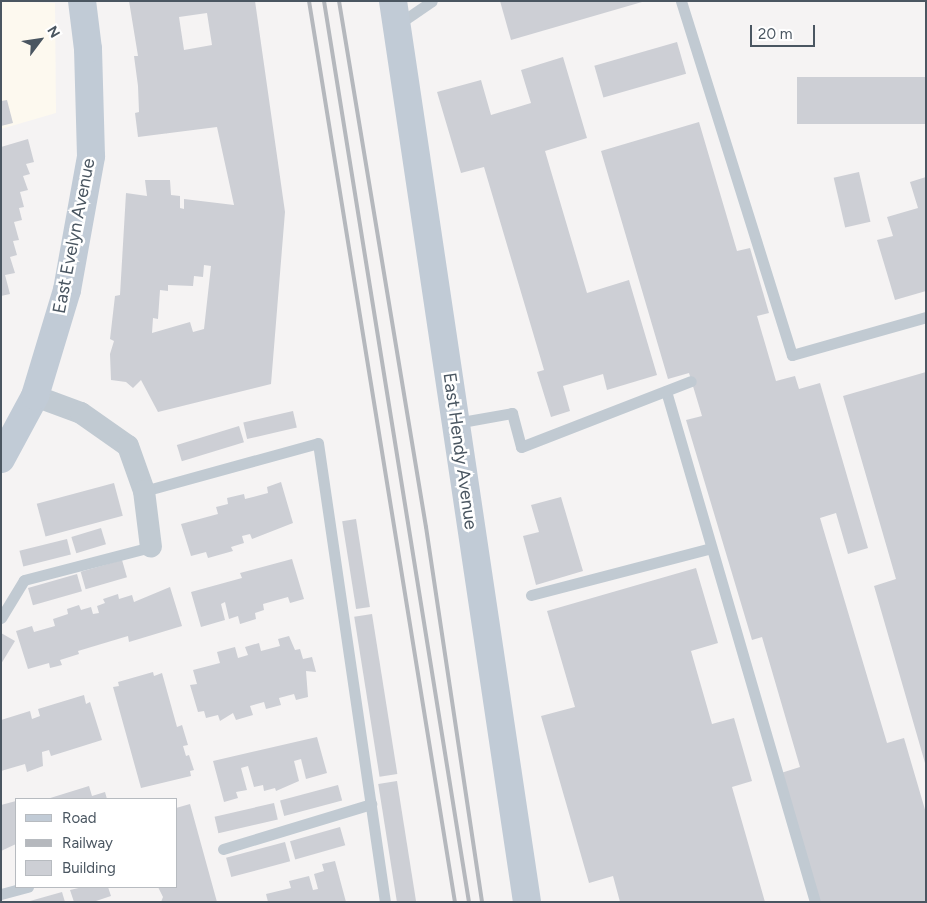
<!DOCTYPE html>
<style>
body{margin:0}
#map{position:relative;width:927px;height:903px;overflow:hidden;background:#f5f3f3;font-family:Figtree,sans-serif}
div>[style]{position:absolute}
.commercial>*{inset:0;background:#fdf9ef}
.building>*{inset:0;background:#cdcfd5;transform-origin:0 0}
.lane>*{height:11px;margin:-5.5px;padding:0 5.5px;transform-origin:5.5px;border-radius:5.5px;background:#c1cad2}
.street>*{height:22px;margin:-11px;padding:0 11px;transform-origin:11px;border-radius:11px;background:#c1cad2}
.secondary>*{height:28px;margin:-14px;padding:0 14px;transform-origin:14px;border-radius:14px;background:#c1cbd6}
.rail>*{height:4px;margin:-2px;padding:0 2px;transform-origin:2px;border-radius:2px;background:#b5b8bd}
span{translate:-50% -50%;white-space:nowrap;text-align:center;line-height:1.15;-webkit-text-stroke:5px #fff;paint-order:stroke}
.street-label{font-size:18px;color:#4a5661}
.frame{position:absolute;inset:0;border:2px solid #4a5661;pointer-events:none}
.legend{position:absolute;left:15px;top:798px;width:162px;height:90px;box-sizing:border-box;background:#fff;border:1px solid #b7bbc0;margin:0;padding:6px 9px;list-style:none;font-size:15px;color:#4a5661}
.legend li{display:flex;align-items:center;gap:10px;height:25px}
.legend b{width:25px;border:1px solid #b7bbc0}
.north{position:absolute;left:15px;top:15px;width:50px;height:50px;-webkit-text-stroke:4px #fff;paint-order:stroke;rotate:59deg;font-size:14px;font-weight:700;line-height:20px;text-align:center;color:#4a5661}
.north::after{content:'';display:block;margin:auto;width:18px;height:22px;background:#4a5661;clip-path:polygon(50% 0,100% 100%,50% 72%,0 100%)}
.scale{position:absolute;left:750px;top:25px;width:65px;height:22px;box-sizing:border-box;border:2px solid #4a5661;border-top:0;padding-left:6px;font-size:15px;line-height:18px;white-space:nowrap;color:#4a5661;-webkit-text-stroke:4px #fff;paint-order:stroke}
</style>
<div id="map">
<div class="commercial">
<i style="clip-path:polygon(1px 1px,55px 3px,56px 113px,1px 129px)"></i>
</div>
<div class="building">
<i style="clip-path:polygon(evenodd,129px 1px,255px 1px,285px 212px,271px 384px,158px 412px,141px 380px,133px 388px,126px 382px,111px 380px,110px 354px,114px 341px,110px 339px,115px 296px,120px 295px,126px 193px,147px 196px,145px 180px,170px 180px,171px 195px,180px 196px,180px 208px,184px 209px,184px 199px,234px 205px,217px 127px,138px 137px,135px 113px,139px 112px,138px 86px,134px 56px,138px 56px,129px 1px,207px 13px,212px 45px,184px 50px,179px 17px,207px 13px,129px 1px,204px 265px,211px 266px,204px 329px,193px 332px,190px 322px,152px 333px,153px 318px,158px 319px,160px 290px,168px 291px,168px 285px,193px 286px,194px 276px,203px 277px,204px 265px)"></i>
<i style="clip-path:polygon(500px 1px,642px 1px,642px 2px,511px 40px)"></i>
<i style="left:677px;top:42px;width:33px;height:86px;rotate:74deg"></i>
<i style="clip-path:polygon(563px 57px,587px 138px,545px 151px,587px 293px,629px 280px,657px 375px,607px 390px,603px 374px,563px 386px,570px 411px,551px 417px,537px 372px,544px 370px,484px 167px,461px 173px,437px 92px,481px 80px,491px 115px,531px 103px,521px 70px)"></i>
<i style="left:926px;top:77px;width:47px;height:129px;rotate:90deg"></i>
<i style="clip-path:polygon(7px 100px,13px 123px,1px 126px,1px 101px)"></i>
<i style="clip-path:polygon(699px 122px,737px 251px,750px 248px,769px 313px,757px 316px,776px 381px,795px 376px,799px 389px,820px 383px,868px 548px,848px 554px,836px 513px,820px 518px,887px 743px,904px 738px,926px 813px,926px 902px,819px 902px,781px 773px,800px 767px,762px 637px,752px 640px,686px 420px,702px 416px,689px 373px,668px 379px,601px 151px)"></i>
<i style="clip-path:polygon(28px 139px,34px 162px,26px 164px,30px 174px,23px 176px,28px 190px,20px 192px,24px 207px,19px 208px,22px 220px,14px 222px,19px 240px,13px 241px,17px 255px,10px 257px,15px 273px,5px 275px,10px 294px,1px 296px,1px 147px)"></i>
<i style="left:859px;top:172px;width:51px;height:26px;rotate:77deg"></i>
<i style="clip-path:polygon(926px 177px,926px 291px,895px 300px,877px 240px,893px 236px,887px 217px,918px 208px,910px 182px)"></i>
<i style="clip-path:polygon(926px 372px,926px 762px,925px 763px,874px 586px,896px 579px,843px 396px)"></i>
<i style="left:293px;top:411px;width:17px;height:51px;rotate:77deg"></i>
<i style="left:239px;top:426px;width:17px;height:65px;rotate:73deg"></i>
<i style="clip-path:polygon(281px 482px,293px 523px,252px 539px,250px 534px,242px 536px,244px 543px,231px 547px,233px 551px,208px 558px,206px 552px,191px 556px,181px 524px,218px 514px,216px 507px,228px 504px,227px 498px,244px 494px,245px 499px,268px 493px,267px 487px)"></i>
<i style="left:114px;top:483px;width:34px;height:80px;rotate:75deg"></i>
<i style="clip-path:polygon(561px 497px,583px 571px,536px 585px,523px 536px,539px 532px,531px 505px)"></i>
<i style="left:356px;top:519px;width:89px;height:14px;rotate:81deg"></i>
<i style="left:101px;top:528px;width:17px;height:31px;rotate:73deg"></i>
<i style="left:67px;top:539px;width:16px;height:49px;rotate:76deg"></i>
<i style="clip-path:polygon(292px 559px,304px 599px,290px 603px,288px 597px,263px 604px,264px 610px,255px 613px,256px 619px,240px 624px,238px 616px,229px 619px,225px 602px,221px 604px,225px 620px,201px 627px,191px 592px,242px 578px,240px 573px)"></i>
<i style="left:122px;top:560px;width:18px;height:43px;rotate:74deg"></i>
<i style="clip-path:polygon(696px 568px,718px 643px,691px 651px,712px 724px,734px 718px,752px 781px,732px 787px,765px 902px,620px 902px,613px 876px,589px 883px,541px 716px,575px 707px,547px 611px)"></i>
<i style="left:77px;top:574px;width:18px;height:51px;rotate:74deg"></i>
<i style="clip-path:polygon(170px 587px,182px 626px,129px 642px,128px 636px,78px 651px,79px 654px,60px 660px,62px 665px,50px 668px,49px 663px,28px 669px,16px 631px,32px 626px,34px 632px,55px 626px,53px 619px,68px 614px,67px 609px,79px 605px,81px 610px,91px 607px,93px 614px,99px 613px,97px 606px,105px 603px,103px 599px,118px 594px,119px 599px,132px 595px,134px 602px)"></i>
<i style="left:372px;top:614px;width:162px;height:18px;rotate:81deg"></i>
<i style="clip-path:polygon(1px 633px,15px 641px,1px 664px)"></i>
<i style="clip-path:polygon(289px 636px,295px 650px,300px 649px,303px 659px,312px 657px,316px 672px,306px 671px,308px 697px,296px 700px,294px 694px,279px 698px,281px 705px,266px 709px,264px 702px,250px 706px,253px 715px,236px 720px,233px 713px,220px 721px,218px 715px,206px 718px,204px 711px,198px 712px,190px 685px,197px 684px,193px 670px,220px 663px,217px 652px,235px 647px,238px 658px,248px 655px,245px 647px,259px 643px,261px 651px,280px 646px,278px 639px)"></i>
<i style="clip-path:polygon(153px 672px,154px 676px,162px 673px,177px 727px,182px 725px,188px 745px,183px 746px,186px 756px,189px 755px,194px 770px,190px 771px,191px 776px,141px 788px,113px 687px,119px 686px,118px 682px)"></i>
<i style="clip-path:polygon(84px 695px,86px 704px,90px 702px,102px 740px,51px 756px,49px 750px,42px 752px,43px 766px,27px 772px,25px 764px,1px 771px,1px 720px,30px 711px,32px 719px,40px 716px,38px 709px)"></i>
<i style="clip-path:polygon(317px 737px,327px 773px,306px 779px,301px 759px,294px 761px,299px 781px,276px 791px,275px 788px,264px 791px,263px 785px,254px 787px,248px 766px,241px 768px,247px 790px,236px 792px,238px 798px,224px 802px,213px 761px)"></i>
<i style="left:397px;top:781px;width:123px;height:19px;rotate:81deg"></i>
<i style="left:338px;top:785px;width:16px;height:60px;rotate:75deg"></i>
<i style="clip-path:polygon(89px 786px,92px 796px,105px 792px,107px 799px,47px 799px)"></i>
<i style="clip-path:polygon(16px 801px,16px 844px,1px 851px,1px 805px)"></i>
<i style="left:274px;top:803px;width:17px;height:61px;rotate:77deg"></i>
<i style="clip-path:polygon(190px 804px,217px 902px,161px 902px,163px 897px,158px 887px,176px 887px,176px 808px)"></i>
<i style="left:340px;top:827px;width:19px;height:52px;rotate:74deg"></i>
<i style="left:285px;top:842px;width:20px;height:61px;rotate:75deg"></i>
<i style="clip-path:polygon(335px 861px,346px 902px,268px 902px,266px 894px,291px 888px,289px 881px,309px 876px,313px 890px,318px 889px,314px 874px,324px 871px,322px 864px)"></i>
<i style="clip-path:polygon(83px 887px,108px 887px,111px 896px,93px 902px,74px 902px,70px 890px)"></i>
<i style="clip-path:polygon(62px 892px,65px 902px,30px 902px,30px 901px)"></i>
</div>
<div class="lane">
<i style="left:681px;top:1px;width:371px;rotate:72.6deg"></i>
<i style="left:792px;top:355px;width:139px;rotate:-15.8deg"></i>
<i style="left:397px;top:25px;width:42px;rotate:-34.4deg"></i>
<i style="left:666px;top:391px;width:532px;rotate:73.74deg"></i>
<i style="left:456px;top:423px;width:57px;rotate:-10.1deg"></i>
<i style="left:512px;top:413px;width:35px;rotate:75deg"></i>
<i style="left:521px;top:447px;width:182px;rotate:-21.2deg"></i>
<i style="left:144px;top:491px;width:180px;rotate:-15.4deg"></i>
<i style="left:318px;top:443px;width:464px;rotate:81.7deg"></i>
<i style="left:531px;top:595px;width:186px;rotate:-14.6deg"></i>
<i style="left:1px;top:618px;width:44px;rotate:-58.8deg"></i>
<i style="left:24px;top:580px;width:131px;rotate:-14.6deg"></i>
<i style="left:223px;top:849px;width:155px;rotate:-16.9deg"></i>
<i style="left:1px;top:894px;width:28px;rotate:-15deg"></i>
</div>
<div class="street">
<i style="left:35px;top:396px;width:49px;rotate:20.3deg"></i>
<i style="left:81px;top:413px;width:57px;rotate:35.1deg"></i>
<i style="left:128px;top:446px;width:48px;rotate:70.4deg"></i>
<i style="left:144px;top:491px;width:56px;rotate:82.9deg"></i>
</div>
<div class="secondary">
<i style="left:393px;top:1px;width:911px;rotate:81.54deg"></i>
<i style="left:1px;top:459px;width:72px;rotate:-61.6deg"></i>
<i style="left:35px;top:396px;width:111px;rotate:-73.2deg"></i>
<i style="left:67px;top:290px;width:136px;rotate:-79.8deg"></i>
<i style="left:91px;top:156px;width:107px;rotate:-91.6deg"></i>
<i style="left:88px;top:49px;width:48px;rotate:-97.1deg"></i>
</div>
<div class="rail">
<i style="left:309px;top:1px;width:913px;rotate:80.8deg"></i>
<i style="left:324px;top:1px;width:913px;rotate:80.86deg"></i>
<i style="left:339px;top:1px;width:533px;rotate:80.61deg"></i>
<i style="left:426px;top:527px;width:379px;rotate:81.5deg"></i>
</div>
<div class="street-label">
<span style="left:74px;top:236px;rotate:-79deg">East Evelyn Avenue</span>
<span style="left:460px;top:451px;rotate:82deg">East Hendy Avenue</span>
</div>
<div class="frame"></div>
<ul class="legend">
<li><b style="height:6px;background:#c1cbd6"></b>Road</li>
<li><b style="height:6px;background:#b5b8bd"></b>Railway</li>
<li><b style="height:14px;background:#cdcfd5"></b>Building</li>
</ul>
<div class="north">N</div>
<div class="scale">20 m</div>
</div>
